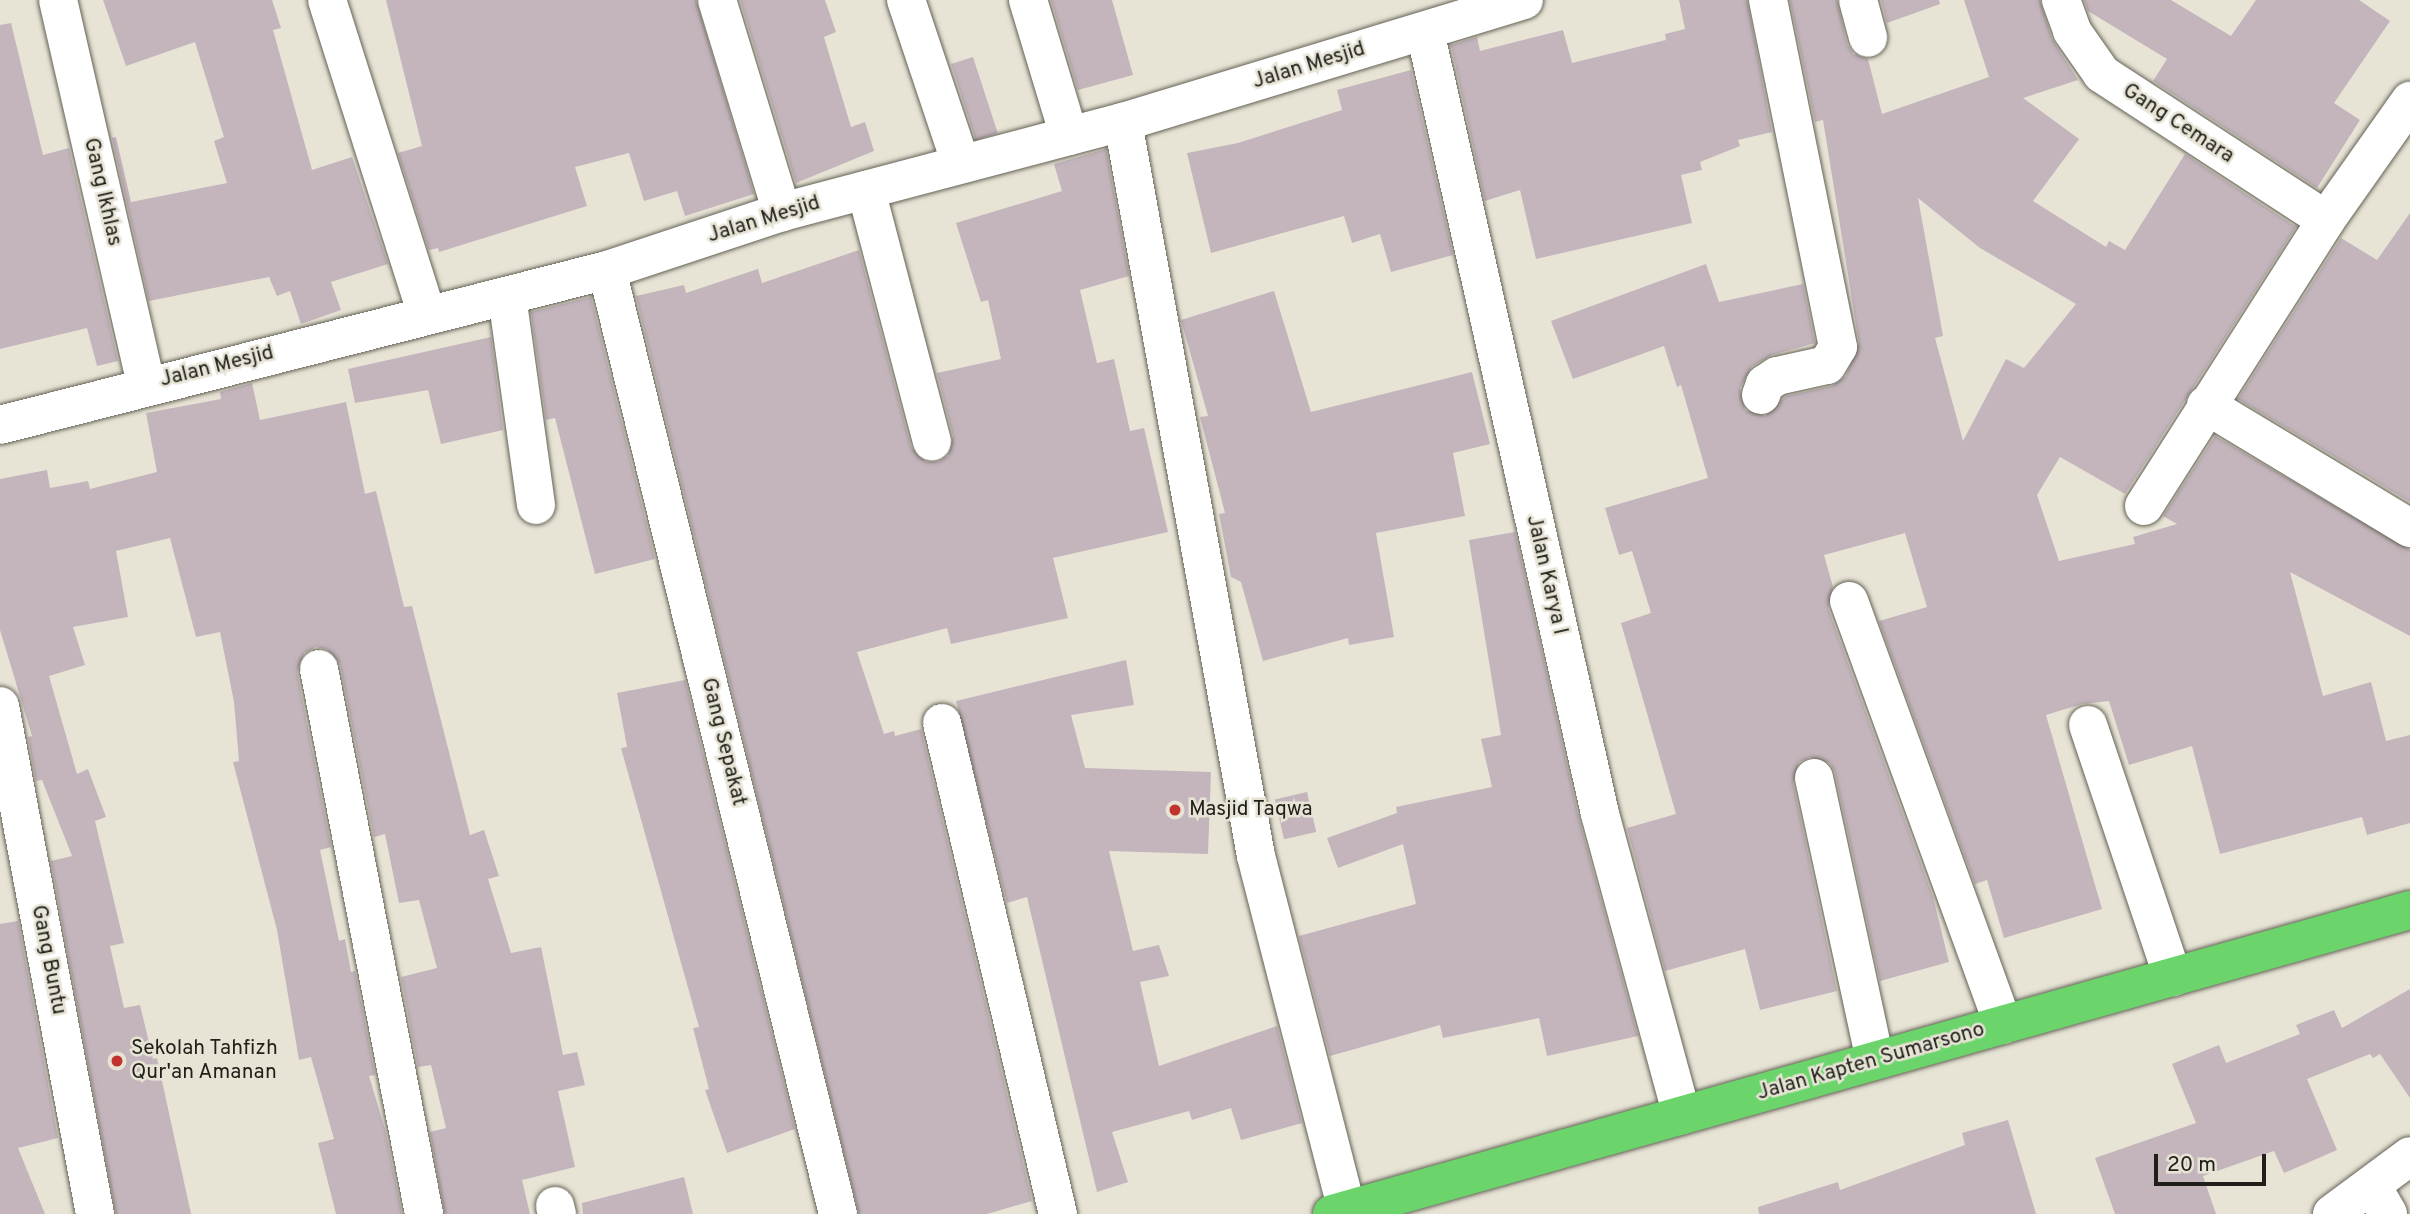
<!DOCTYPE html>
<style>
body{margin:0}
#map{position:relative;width:2410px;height:1214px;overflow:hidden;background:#e7e4d6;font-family:Overpass,sans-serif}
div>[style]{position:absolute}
.building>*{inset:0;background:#c4b5bd;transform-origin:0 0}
.roads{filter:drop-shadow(0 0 2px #656256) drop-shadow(0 0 2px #656256)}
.minor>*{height:38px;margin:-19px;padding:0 19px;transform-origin:19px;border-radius:19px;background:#fff}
.highway>*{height:38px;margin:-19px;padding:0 19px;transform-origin:19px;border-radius:19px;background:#6bd56b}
.dots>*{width:19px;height:19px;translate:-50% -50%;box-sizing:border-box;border:4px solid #e7e4d6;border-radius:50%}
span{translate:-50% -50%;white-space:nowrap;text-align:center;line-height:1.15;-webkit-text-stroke:5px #e7e4d6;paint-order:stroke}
.street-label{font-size:21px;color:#201f1a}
.poi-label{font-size:21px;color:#201f1a}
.left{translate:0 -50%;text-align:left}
.scale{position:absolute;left:2154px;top:1154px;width:112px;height:32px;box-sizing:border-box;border:4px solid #201f1a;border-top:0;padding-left:9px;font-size:21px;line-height:24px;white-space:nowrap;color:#201f1a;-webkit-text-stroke:5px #e7e4d6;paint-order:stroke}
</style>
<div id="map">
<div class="building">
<i style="clip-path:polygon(103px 0,272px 0,281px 28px,273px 30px,312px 170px,352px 157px,388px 264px,331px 282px,341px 310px,301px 324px,290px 291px,277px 296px,269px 277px,149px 301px,112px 138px,116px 137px,131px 202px,227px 183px,214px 141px,224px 137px,195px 42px,126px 66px)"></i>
<i style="clip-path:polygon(386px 0,696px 0,754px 194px,685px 216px,677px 191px,644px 201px,629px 153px,575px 167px,587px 206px,439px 252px,438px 248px,429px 250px,398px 153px,422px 146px)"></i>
<i style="clip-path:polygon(740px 0,825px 0,836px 32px,824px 37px,851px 127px,865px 122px,874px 151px,796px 183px)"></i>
<i style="clip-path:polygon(1051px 0,1112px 0,1133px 75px,1078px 90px)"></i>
<i style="clip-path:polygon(1679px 0,1747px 0,1772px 132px,1738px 140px,1740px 146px,1700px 162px,1702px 170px,1681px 175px,1692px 223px,1536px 259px,1520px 190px,1485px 201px,1451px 45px,1477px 37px,1480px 51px,1563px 30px,1572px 63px,1666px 40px,1665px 34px,1685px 29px)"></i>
<i style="clip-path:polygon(evenodd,1790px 0,1837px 0,1847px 44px,1853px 54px,1868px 59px,1882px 114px,1989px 77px,1964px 0,2040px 0,2052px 39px,2078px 80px,2023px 98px,2079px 139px,2033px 201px,2106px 247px,2109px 241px,2125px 250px,2185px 154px,2296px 227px,2125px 494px,2060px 457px,2037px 495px,2059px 561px,2135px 544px,2133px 537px,2177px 524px,2163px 516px,2215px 436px,2410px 550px,2410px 636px,2290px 572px,2323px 696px,2371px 682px,2386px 741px,2410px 735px,2410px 823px,2367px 835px,2362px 817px,2220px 854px,2192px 746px,2129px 765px,2109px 701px,2082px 704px,2046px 715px,2102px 909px,2004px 938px,1987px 880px,1975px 884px,1879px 621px,1927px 607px,1905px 533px,1824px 555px,1833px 587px,1828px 608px,1933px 897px,1949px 962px,1880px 981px,1835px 773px,1830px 763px,1810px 757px,1799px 762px,1793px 783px,1837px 991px,1760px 1010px,1745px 949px,1665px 971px,1627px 828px,1676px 814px,1621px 623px,1651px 613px,1632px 551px,1619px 555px,1605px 508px,1708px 478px,1681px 385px,1677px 387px,1664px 346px,1573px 379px,1551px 321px,1706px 264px,1719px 302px,1803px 284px,1815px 343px,1772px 355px,1752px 366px,1740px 388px,1745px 410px,1765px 416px,1786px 396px,1832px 386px,1846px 376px,1859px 343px,1823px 120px,1815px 122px,1790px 0,1918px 198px,1980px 248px,2076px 304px,2024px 368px,2006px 359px,1963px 441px,1935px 338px,1943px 336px,1918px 198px)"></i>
<i style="clip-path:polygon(1881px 0,1939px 0,1940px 4px,1887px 23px)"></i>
<i style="clip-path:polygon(2084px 0,2171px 0,2231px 36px,2256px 0,2359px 0,2390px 21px,2334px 103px,2360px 120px,2317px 188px,2153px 81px,2167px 59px,2088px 11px)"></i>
<i style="clip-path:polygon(11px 23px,43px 155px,69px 148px,118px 361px,97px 366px,87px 328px,0 349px,0 25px)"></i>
<i style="left:973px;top:57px;width:80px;height:23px;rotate:72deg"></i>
<i style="clip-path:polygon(1411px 70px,1453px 255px,1391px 272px,1380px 234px,1352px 243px,1344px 216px,1211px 253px,1187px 153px,1238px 143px,1342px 110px,1337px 90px)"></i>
<i style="clip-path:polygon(1106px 149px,1129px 276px,1080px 290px,1097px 363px,1114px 359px,1130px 431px,1144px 428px,1168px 532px,1053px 558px,1068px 618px,951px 644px,947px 628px,857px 652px,884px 734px,894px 731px,895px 736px,921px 729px,1032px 1201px,987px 1214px,859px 1214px,636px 296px,684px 285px,686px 293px,758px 269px,762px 283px,859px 250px,911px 447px,926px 462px,938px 462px,948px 456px,953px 436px,937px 373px,1001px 359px,988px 300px,981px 302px,956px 223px,1062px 191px,1054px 164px)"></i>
<i style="clip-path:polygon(2410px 213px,2410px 502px,2238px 399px,2341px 238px,2377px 260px)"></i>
<i style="clip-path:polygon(1274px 291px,1311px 412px,1472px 372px,1490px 444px,1453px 453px,1465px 516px,1376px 533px,1394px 637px,1349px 645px,1348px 638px,1263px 661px,1241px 582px,1231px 577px,1219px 514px,1225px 513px,1200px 417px,1208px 416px,1181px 320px)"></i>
<i style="clip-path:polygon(591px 297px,655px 559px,595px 574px,555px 418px,546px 420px,531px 312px)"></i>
<i style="clip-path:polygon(491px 337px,503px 430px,441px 444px,428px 390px,355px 403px,348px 369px)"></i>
<i style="clip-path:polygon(252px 383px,260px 420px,346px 402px,365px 494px,376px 491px,404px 607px,412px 606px,470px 835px,484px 830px,499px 876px,488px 879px,511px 953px,541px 947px,563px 1055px,577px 1052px,585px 1085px,558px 1091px,575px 1167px,522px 1180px,530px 1214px,445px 1214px,430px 1132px,446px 1128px,431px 1065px,418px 1067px,401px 977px,437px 968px,419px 900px,399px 903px,385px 834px,374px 837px,340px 664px,327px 649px,316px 647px,304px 653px,297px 672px,331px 847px,320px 850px,339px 941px,345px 939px,351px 972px,355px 971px,375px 1075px,369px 1076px,385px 1129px,402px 1214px,336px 1214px,318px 1143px,334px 1139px,311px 1057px,299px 1060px,277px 930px,233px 762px,239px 761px,234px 702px,220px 632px,196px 637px,170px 538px,116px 551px,128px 617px,73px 627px,85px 665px,49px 676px,77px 774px,88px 769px,106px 817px,95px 821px,124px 943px,110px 946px,124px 1008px,140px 1005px,153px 1059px,157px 1058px,191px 1214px,116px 1214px,51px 861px,72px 856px,42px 780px,36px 781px,28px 737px,32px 736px,0 630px,0 479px,47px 470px,50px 488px,88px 481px,90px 489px,157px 472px,146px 413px,221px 399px,220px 392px)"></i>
<i style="clip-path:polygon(1515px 532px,1579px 819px,1638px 1036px,1547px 1056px,1539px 1018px,1443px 1038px,1440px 1025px,1330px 1056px,1299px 936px,1416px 904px,1403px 844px,1338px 868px,1327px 838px,1397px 813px,1396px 807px,1492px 787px,1481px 739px,1501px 735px,1469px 540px)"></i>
<i style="clip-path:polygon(1126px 660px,1134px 705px,1071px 715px,1085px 768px,1211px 772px,1208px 854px,1109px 851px,1133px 951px,1159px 945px,1169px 976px,1140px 982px,1159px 1066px,1277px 1026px,1302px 1123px,1241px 1140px,1231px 1108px,1192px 1120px,1189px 1111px,1112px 1132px,1128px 1182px,1097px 1192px,1027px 897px,1007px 903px,956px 701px)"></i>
<i style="clip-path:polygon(685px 680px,795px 1129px,727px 1153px,705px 1090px,709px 1089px,693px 1028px,699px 1027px,621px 748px,627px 747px,617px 693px)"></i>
<i style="left:1307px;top:792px;width:41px;height:33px;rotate:77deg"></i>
<i style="clip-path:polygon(18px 921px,58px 1138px,18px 1148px,45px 1214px,0 1214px,0 924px)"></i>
<i style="clip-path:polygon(2410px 989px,2410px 1098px,2380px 1054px,2373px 1058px,2370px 1054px,2307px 1079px,2337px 1150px,2284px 1173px,2274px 1151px,2203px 1176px,2216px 1214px,2115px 1214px,2095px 1158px,2196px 1123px,2172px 1064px,2219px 1045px,2226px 1063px,2300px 1034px,2296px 1025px,2334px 1010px,2342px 1028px)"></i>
<i style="clip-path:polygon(2008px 1120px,2036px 1214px,1759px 1214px,1758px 1207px,1838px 1182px,1840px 1190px,1965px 1145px,1962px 1133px)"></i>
<i style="clip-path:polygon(684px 1177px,693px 1214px,583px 1214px,582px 1203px)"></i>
</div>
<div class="roads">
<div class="minor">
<i style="left:58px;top:0;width:395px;rotate:77.1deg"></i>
<i style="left:327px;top:0;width:331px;rotate:72.4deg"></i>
<i style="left:717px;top:0;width:222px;rotate:73deg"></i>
<i style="left:906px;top:0;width:173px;rotate:71.5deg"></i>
<i style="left:1028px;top:0;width:142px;rotate:73.2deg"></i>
<i style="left:1858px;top:0;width:39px;rotate:75deg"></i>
<i style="left:2061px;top:0;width:33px;rotate:70deg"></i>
<i style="left:2072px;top:31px;width:52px;rotate:55.1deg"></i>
<i style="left:2102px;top:74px;width:267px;rotate:33.1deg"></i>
<i style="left:1425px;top:31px;width:802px;rotate:77.4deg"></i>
<i style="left:1600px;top:814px;width:312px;rotate:74.8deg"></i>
<i style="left:1123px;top:122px;width:746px;rotate:79.73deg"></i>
<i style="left:1256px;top:856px;width:366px;rotate:75.6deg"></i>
<i style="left:866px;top:190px;width:260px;rotate:75.3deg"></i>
<i style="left:607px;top:270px;width:972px;rotate:76.25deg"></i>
<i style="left:507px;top:296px;width:211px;rotate:82.1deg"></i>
<i style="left:1761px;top:395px;width:12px;rotate:-70deg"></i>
<i style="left:1765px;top:384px;width:14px;rotate:-34deg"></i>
<i style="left:1777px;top:376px;width:51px;rotate:-12.4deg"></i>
<i style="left:1827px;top:365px;width:21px;rotate:-59deg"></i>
<i style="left:1838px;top:347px;width:354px;rotate:-101.4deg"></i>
<i style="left:2206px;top:405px;width:238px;rotate:31.1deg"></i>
<i style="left:0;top:425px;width:626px;rotate:-14.32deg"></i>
<i style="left:607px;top:270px;width:184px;rotate:-18.3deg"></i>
<i style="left:782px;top:212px;width:353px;rotate:-14.8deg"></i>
<i style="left:1123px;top:122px;width:419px;rotate:-16.9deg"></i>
<i style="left:2144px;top:506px;width:339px;rotate:-57.5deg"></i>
<i style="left:2326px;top:220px;width:146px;rotate:-54.8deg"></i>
<i style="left:1849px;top:601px;width:451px;rotate:70deg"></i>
<i style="left:319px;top:669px;width:555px;rotate:79.09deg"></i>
<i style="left:0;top:706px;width:517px;rotate:79.41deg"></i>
<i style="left:942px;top:723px;width:505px;rotate:76.71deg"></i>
<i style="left:2088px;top:725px;width:266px;rotate:71.4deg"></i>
<i style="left:1814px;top:778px;width:289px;rotate:77.8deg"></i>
<i style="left:2372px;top:1186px;width:32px;rotate:60deg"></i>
<i style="left:555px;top:1206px;width:8px;rotate:76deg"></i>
<i style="left:2332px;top:1214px;width:97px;rotate:-36.6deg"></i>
</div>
<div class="highway">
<i style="left:1332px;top:1214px;width:1120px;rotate:-15.75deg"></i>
</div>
</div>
<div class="dots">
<i style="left:1175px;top:810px;background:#c2332d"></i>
<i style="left:117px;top:1061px;background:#c2332d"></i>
</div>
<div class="street-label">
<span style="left:1309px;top:66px;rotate:-17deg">Jalan Mesjid</span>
<span style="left:2178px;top:124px;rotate:33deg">Gang Cemara</span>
<span style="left:102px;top:192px;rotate:77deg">Gang Ikhlas</span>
<span style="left:764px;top:220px;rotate:-17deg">Jalan Mesjid</span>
<span style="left:217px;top:367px;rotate:-14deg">Jalan Mesjid</span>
<span style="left:1546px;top:575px;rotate:77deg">Jalan Karya I</span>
<span style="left:723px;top:742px;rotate:76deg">Gang Sepakat</span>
<span style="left:48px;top:960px;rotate:79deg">Gang Buntu</span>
<span style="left:1871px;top:1062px;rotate:-16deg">Jalan Kapten Sumarsono</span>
</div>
<div class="poi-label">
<span class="left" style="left:1189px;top:810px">Masjid Taqwa</span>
<span class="left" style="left:131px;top:1061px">Sekolah Tahfizh<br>Qur'an Amanan</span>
</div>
<div class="scale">20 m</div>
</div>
